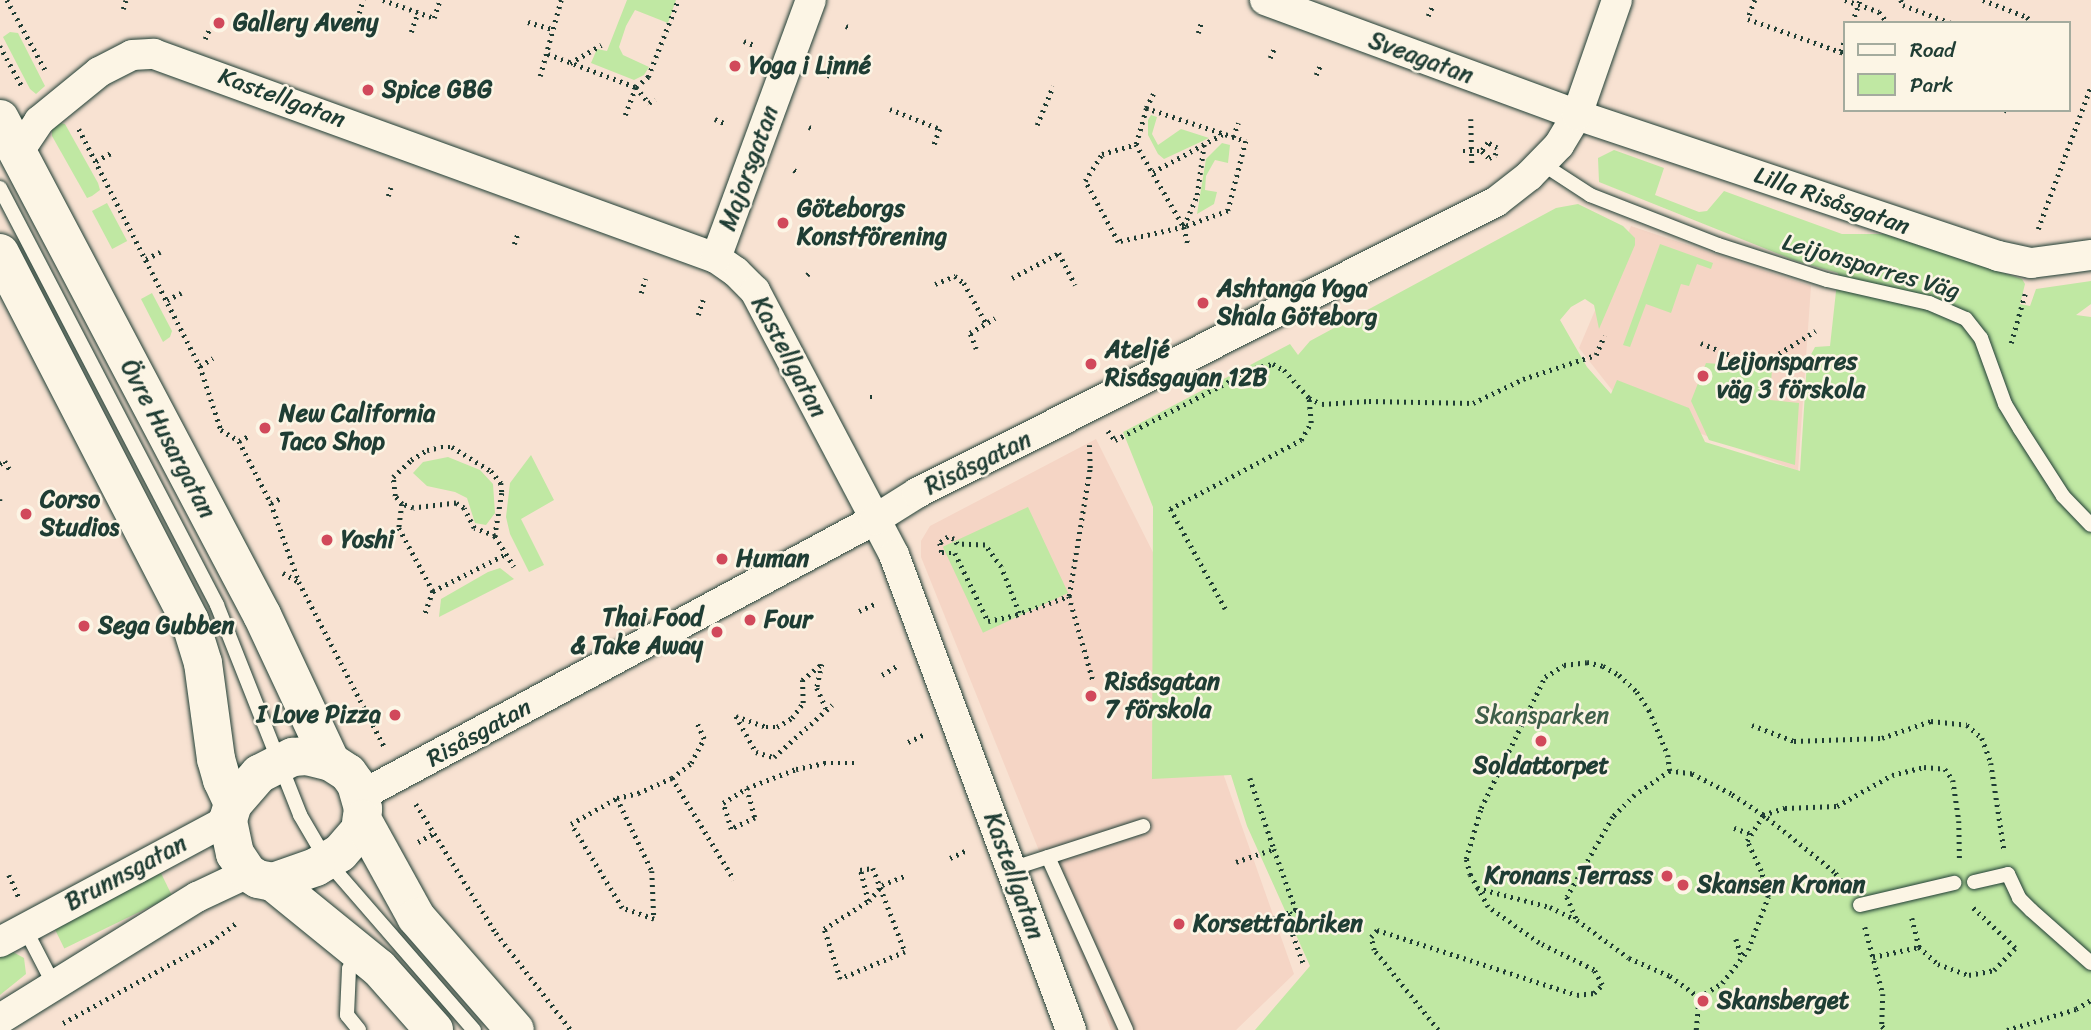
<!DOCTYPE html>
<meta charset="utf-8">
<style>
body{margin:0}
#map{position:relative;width:2091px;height:1030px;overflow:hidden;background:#f8e2d2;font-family:Sriracha,sans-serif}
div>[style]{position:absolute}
.built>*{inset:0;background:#f5d5c5}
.green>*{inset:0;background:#c0e8a3;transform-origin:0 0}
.path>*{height:4.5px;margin-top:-2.25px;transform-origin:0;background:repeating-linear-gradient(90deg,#1f3d34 0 2px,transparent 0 7px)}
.roads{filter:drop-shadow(0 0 2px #1f3d34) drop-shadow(0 0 2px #1f3d34)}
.service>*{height:14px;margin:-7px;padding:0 7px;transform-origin:7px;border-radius:7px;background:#fcf5e5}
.minor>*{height:30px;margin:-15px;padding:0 15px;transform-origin:15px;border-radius:15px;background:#fcf5e5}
.secondary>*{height:38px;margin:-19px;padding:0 19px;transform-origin:19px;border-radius:19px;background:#fcf5e5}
.dots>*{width:19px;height:19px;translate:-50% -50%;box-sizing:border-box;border:4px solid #fcf5e5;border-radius:50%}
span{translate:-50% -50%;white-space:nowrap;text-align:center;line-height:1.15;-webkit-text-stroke:5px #fcf5e5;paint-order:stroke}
.poi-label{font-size:24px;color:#1f3d34;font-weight:700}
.left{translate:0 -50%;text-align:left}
.right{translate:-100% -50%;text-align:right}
.street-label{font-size:24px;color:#1f3d34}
.park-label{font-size:24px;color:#3f5f4a}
.legend{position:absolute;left:1843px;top:21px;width:228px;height:91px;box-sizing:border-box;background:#fcf5e5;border:2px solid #a4ab9e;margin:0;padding:9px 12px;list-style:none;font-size:21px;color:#1f3d34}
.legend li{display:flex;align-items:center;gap:14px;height:35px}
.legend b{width:35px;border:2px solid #a4ab9e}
</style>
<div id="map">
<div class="built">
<i style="clip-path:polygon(1631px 226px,1811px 286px,1798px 471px,1623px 404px,1579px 348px)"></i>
<i style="clip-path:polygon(1096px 439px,1185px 616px,1224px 776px,1294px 974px,1236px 1030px,1111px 1030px,921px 557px,921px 541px,930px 526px)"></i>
</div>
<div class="green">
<i style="clip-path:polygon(627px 0,676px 0,668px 23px,635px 10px,626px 26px,619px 47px,623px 55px,649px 67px,644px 75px,634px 80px,591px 63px,597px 49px,607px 51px)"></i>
<i style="clip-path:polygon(10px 32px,18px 33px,45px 86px,36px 94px,30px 89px,3px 37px)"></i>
<i style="clip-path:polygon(1151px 115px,1157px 117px,1152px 134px,1158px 145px,1181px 129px,1209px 138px,1164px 159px,1158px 154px,1148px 135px,1148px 120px)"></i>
<i style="clip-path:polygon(60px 123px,65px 124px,98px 183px,100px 190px,92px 196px,87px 198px,52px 136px,52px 129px)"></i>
<i style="clip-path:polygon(1222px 143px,1230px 145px,1228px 163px,1215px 160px,1206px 176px,1205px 190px,1217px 192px,1214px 204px,1197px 214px,1206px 159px)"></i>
<i style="clip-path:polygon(1614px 150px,1664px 168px,1655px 195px,1699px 212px,1707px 211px,1724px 191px,1842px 234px,1886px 234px,2022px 279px,2025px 284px,2020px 304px,2030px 306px,2036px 289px,2091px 281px,2091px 304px,2076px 315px,2091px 317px,2091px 1030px,1255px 1030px,1310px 966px,1247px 826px,1231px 775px,1152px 779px,1153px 507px,1123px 432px,1290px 344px,1298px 355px,1310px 341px,1556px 208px,1578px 204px,1623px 226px,1635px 238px,1635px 245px,1599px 329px,1594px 305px,1585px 299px,1571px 307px,1560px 320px,1587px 367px,1611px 394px,1617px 380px,1689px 408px,1705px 442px,1800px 471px,1807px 362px,1815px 347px,1830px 346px,1838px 273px,1796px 261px,1599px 182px,1598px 158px)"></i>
<i style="left:107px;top:203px;width:43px;height:17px;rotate:62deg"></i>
<i style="clip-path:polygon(1660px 244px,1713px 263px,1711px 269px,1697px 264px,1689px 286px,1681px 284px,1671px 313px,1646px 304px,1630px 347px,1623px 345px)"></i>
<i style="clip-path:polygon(152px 293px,172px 331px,170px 337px,163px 342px,141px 299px)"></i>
<i style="clip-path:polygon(1706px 363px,1772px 368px,1770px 400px,1799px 403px,1795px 465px,1709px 440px,1691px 401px)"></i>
<i style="clip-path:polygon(531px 455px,554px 500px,521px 519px,544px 565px,529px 572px,510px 534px,506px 517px,510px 483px)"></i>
<i style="clip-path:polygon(448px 457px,480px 470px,493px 484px,495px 513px,486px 525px,475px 523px,467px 498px,455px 492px,427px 486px,413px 473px,423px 462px)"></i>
<i style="left:1028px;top:507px;width:95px;height:94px;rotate:65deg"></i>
<i style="clip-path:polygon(500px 568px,514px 579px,439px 617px,441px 599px,488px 572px)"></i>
<i style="left:159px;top:869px;width:30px;height:120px;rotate:64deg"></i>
<i style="clip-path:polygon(13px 952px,24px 958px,26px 974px,0 995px,0 957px)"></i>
</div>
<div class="path">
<i style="left:7px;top:0;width:83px;rotate:61.3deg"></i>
<i style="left:383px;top:0;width:54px;rotate:19.4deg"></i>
<i style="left:434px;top:18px;width:19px;rotate:-72deg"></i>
<i style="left:1755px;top:0;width:20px;rotate:110deg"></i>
<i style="left:1748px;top:19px;width:99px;rotate:19.5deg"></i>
<i style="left:1845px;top:0;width:36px;rotate:19deg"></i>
<i style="left:1879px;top:12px;width:14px;rotate:51deg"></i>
<i style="left:1901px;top:0;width:5px;rotate:68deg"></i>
<i style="left:1903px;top:5px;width:51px;rotate:20.6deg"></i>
<i style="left:1983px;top:0;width:47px;rotate:21.1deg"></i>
<i style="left:2027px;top:17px;width:8px;rotate:45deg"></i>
<i style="left:123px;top:9px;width:9px;rotate:-72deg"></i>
<i style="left:359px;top:13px;width:14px;rotate:-73deg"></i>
<i style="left:1428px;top:16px;width:10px;rotate:-66deg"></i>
<i style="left:528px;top:22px;width:25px;rotate:16deg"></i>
<i style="left:1852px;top:23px;width:24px;rotate:-71deg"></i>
<i style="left:846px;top:26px;width:5px;rotate:22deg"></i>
<i style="left:411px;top:32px;width:21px;rotate:-71deg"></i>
<i style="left:1198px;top:33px;width:10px;rotate:-73deg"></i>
<i style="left:205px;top:39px;width:10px;rotate:-66deg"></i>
<i style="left:744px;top:41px;width:11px;rotate:22deg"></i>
<i style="left:1844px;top:43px;width:9px;rotate:108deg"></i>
<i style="left:1841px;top:52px;width:3px;rotate:18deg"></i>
<i style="left:0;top:46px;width:48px;rotate:61.3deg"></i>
<i style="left:548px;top:54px;width:94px;rotate:20.6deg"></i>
<i style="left:636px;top:87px;width:16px;rotate:-40deg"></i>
<i style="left:648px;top:77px;width:83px;rotate:-68.7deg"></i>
<i style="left:1270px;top:58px;width:10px;rotate:-66deg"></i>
<i style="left:570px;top:63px;width:36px;rotate:-30deg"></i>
<i style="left:828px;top:75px;width:5px;rotate:22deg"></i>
<i style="left:1316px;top:75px;width:10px;rotate:-66deg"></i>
<i style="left:540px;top:76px;width:79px;rotate:-74.6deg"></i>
<i style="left:1146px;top:108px;width:16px;rotate:-63deg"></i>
<i style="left:890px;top:109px;width:54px;rotate:21.8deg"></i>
<i style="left:940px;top:129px;width:20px;rotate:110deg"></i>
<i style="left:2005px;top:110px;width:6px;rotate:18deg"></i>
<i style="left:625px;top:115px;width:30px;rotate:-69deg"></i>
<i style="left:636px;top:87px;width:21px;rotate:51deg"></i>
<i style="left:649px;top:103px;width:7px;rotate:-34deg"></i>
<i style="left:715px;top:119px;width:10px;rotate:24deg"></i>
<i style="left:1471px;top:119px;width:45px;rotate:88.7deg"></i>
<i style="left:1037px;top:125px;width:42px;rotate:-67.7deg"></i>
<i style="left:809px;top:127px;width:5px;rotate:22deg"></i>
<i style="left:79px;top:129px;width:266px;rotate:63deg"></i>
<i style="left:200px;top:366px;width:67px;rotate:71.8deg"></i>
<i style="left:221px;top:430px;width:21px;rotate:31deg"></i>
<i style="left:239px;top:441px;width:70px;rotate:62.7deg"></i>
<i style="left:271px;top:503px;width:84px;rotate:70.5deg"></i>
<i style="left:299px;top:582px;width:187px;rotate:62.6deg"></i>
<i style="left:1233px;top:137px;width:15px;rotate:-70deg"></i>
<i style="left:1136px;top:144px;width:96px;rotate:60deg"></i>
<i style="left:1463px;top:151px;width:19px"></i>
<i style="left:1482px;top:151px;width:10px;rotate:45deg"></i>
<i style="left:1489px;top:158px;width:7px;rotate:-27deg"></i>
<i style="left:1495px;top:155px;width:7px;rotate:-74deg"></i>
<i style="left:1497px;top:148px;width:10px;rotate:-151deg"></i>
<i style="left:1488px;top:143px;width:10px;rotate:127deg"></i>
<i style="left:96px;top:161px;width:17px;rotate:-28deg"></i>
<i style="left:794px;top:170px;width:4px;rotate:34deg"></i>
<i style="left:1153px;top:172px;width:80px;rotate:-28.5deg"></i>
<i style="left:388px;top:196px;width:9px;rotate:-72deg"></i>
<i style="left:1184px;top:226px;width:34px;rotate:-67deg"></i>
<i style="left:1197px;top:195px;width:51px;rotate:-82.2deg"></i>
<i style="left:1184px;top:227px;width:68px;rotate:167.2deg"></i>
<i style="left:1118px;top:242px;width:69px;rotate:-118.4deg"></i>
<i style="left:1085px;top:181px;width:32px;rotate:-58deg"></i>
<i style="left:1102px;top:154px;width:35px;rotate:-16deg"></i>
<i style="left:1136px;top:144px;width:37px;rotate:-74deg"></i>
<i style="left:1146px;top:108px;width:105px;rotate:18.3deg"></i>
<i style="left:1246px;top:141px;width:72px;rotate:104.4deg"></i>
<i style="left:1228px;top:211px;width:47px;rotate:160deg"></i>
<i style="left:1184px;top:227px;width:17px;rotate:77deg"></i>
<i style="left:2038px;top:229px;width:153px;rotate:-69.7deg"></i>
<i style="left:514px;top:244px;width:12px;rotate:-70deg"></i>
<i style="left:146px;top:259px;width:16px;rotate:-27deg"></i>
<i style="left:807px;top:275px;width:3px;rotate:-45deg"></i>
<i style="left:1012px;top:278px;width:53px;rotate:-28deg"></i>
<i style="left:1059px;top:253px;width:36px;rotate:63deg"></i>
<i style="left:935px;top:284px;width:22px;rotate:-22deg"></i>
<i style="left:955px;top:276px;width:11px;rotate:38deg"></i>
<i style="left:964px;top:283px;width:46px;rotate:61.2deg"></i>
<i style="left:641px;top:293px;width:15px;rotate:-74deg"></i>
<i style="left:167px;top:300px;width:16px;rotate:-27deg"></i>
<i style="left:698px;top:315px;width:16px;rotate:-72deg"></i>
<i style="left:1701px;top:343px;width:53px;rotate:22.2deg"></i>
<i style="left:1750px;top:363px;width:17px;rotate:-7deg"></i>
<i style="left:1767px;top:361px;width:57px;rotate:-32deg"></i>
<i style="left:2011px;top:343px;width:51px;rotate:-74.1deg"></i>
<i style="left:976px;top:349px;width:17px;rotate:-111deg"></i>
<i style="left:970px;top:333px;width:29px;rotate:-31deg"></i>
<i style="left:200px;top:366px;width:15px;rotate:-32deg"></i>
<i style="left:870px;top:397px;width:3px"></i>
<i style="left:1108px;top:431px;width:11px;rotate:52deg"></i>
<i style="left:1115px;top:440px;width:157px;rotate:-27.2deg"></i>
<i style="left:1255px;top:368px;width:18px;rotate:-13deg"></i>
<i style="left:1273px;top:364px;width:13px;rotate:29deg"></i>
<i style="left:1284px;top:370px;width:38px;rotate:48deg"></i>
<i style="left:1309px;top:398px;width:14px;rotate:25deg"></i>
<i style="left:1322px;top:404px;width:47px;rotate:-3.7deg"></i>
<i style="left:1369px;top:401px;width:104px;rotate:1.1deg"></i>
<i style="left:1473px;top:403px;width:55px;rotate:-25.6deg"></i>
<i style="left:1523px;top:379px;width:77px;rotate:-18.2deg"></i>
<i style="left:1596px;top:355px;width:21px;rotate:-67deg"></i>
<i style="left:239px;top:441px;width:13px;rotate:-27deg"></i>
<i style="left:0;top:464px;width:6px;rotate:-31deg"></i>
<i style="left:5px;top:461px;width:10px;rotate:61deg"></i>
<i style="left:0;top:499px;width:2px;rotate:90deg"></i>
<i style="left:271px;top:503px;width:13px;rotate:-27deg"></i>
<i style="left:402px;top:504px;width:24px;rotate:97deg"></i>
<i style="left:399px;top:528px;width:72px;rotate:61.6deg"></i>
<i style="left:433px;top:591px;width:24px;rotate:109deg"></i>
<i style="left:495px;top:536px;width:22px;rotate:-159deg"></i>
<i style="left:474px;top:528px;width:22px;rotate:-117deg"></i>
<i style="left:464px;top:508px;width:9px;rotate:-148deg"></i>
<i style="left:456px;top:503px;width:43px;rotate:173.4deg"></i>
<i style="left:413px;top:508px;width:12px;rotate:-160deg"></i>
<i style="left:402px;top:504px;width:11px;rotate:-131deg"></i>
<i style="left:395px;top:496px;width:19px;rotate:-96deg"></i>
<i style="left:393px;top:477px;width:25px;rotate:-43deg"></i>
<i style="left:411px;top:460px;width:19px;rotate:-32deg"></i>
<i style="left:427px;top:450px;width:14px;rotate:-12deg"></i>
<i style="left:441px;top:447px;width:11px"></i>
<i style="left:452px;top:447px;width:46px;rotate:31.6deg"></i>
<i style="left:491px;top:471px;width:16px;rotate:50deg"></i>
<i style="left:501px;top:483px;width:10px;rotate:84deg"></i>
<i style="left:502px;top:493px;width:44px;rotate:99.2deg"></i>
<i style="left:495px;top:536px;width:36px;rotate:58deg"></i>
<i style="left:283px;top:573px;width:18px;rotate:29deg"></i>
<i style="left:433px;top:591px;width:82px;rotate:-26.9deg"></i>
<i style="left:1069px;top:596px;width:87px;rotate:74.1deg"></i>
<i style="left:1225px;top:609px;width:114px;rotate:-118.8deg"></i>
<i style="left:1170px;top:509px;width:148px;rotate:-27.8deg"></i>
<i style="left:1301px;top:440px;width:20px;rotate:-60deg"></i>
<i style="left:1311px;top:423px;width:25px;rotate:-95deg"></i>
<i style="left:859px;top:611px;width:17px;rotate:-24deg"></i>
<i style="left:1019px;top:613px;width:49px;rotate:-111.4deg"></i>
<i style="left:1001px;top:567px;width:27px;rotate:-126deg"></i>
<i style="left:985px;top:545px;width:28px;rotate:-178deg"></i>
<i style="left:957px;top:544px;width:6px;rotate:-121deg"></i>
<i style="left:954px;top:539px;width:6px;rotate:-162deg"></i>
<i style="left:948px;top:537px;width:10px;rotate:143deg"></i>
<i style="left:940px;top:543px;width:10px;rotate:79deg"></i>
<i style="left:942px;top:553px;width:13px"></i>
<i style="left:955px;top:553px;width:76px;rotate:64.1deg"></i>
<i style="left:988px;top:621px;width:29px;rotate:-12deg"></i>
<i style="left:1016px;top:615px;width:56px;rotate:-19.7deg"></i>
<i style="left:1069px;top:596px;width:130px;rotate:-80.7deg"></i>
<i style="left:1090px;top:468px;width:23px;rotate:-92deg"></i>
<i style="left:882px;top:675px;width:17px;rotate:-31deg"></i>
<i style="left:736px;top:716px;width:32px;rotate:20deg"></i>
<i style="left:766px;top:727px;width:11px"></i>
<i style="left:777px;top:727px;width:17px;rotate:-31deg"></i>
<i style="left:792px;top:718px;width:19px;rotate:-54deg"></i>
<i style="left:803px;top:703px;width:23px;rotate:-92deg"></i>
<i style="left:802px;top:680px;width:26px;rotate:-39deg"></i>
<i style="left:822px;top:664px;width:25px;rotate:102deg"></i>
<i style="left:817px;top:688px;width:22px;rotate:66deg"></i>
<i style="left:736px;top:716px;width:41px;rotate:60.9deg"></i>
<i style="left:756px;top:752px;width:19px;rotate:16deg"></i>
<i style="left:774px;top:757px;width:78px;rotate:-41.9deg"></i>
<i style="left:1752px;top:725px;width:45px;rotate:20.9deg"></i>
<i style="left:1794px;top:741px;width:88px;rotate:-2deg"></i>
<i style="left:1882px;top:738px;width:52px;rotate:-19.1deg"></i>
<i style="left:1931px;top:721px;width:36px;rotate:6deg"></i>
<i style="left:1967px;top:725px;width:20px;rotate:41deg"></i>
<i style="left:1982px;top:738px;width:27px;rotate:70deg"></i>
<i style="left:1991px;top:763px;width:87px;rotate:81.4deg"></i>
<i style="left:908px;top:742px;width:17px;rotate:-25deg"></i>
<i style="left:672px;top:778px;width:119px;rotate:58.5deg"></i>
<i style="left:1250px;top:778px;width:75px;rotate:71.3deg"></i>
<i style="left:747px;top:788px;width:31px;rotate:75deg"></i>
<i style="left:755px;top:818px;width:26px;rotate:155deg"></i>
<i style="left:731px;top:829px;width:27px;rotate:-107deg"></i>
<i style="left:723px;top:803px;width:28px;rotate:-32deg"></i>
<i style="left:747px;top:788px;width:53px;rotate:-21.2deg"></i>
<i style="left:796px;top:769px;width:29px;rotate:-12deg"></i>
<i style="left:824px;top:763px;width:35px"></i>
<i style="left:617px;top:798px;width:81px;rotate:64.4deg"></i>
<i style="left:652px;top:871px;width:48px;rotate:87.6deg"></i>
<i style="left:654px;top:919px;width:34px;rotate:-161deg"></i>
<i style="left:622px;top:908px;width:98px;rotate:-121.3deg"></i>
<i style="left:571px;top:824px;width:53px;rotate:-29.5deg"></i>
<i style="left:617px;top:798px;width:22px;rotate:-13deg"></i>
<i style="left:638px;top:793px;width:37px;rotate:-24deg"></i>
<i style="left:672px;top:778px;width:24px;rotate:-38deg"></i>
<i style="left:691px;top:763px;width:27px;rotate:-62deg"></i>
<i style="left:704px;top:739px;width:17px;rotate:-114deg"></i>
<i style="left:416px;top:804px;width:152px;rotate:58.2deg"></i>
<i style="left:496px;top:933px;width:123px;rotate:52.3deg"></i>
<i style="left:1734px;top:828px;width:18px;rotate:19deg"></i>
<i style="left:418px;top:842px;width:18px;rotate:-29deg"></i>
<i style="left:950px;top:858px;width:17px;rotate:-25deg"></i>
<i style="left:1236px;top:862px;width:40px;rotate:-18.9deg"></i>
<i style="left:1274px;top:849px;width:65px;rotate:70.2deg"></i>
<i style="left:1296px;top:910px;width:6px;rotate:162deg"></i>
<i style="left:1290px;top:912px;width:4px;rotate:63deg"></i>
<i style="left:1292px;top:916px;width:6px;rotate:129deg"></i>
<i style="left:1288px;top:921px;width:47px;rotate:70deg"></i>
<i style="left:873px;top:868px;width:90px;rotate:69.1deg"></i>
<i style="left:905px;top:952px;width:70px;rotate:157.4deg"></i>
<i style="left:840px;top:979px;width:52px;rotate:-107.7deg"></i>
<i style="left:824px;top:929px;width:52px;rotate:-32.5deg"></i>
<i style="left:868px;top:901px;width:32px;rotate:-104deg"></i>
<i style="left:860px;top:870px;width:13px;rotate:-9deg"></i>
<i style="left:9px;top:875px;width:24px;rotate:66deg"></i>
<i style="left:1845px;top:886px;width:18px;rotate:-128deg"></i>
<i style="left:1834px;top:872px;width:91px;rotate:-141.2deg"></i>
<i style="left:1763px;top:815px;width:38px;rotate:-147deg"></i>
<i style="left:1731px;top:794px;width:44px;rotate:-152.9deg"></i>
<i style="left:1692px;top:774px;width:22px;rotate:-172deg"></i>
<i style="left:1670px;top:771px;width:42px;rotate:145.6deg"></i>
<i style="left:1635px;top:795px;width:31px;rotate:135deg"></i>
<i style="left:1613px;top:817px;width:92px;rotate:119.9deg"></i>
<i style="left:1567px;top:897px;width:25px;rotate:67deg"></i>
<i style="left:1577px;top:920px;width:64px;rotate:36.2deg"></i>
<i style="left:1629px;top:958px;width:45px;rotate:23.7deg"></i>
<i style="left:1670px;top:976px;width:36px;rotate:36deg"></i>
<i style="left:1699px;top:997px;width:27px;rotate:-31deg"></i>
<i style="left:1722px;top:983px;width:42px;rotate:-51.8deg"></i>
<i style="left:1748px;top:950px;width:57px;rotate:-69.3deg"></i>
<i style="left:1768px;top:897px;width:27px;rotate:-105deg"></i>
<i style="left:1761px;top:871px;width:33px;rotate:-115deg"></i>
<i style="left:1747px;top:841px;width:31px;rotate:-58deg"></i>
<i style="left:1763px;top:815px;width:23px;rotate:-18deg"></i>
<i style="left:1785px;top:808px;width:52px;rotate:-2.2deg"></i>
<i style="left:1837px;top:806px;width:63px;rotate:-29.4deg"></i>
<i style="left:1892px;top:775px;width:33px;rotate:-14deg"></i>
<i style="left:1924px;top:767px;width:21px;rotate:5deg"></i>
<i style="left:1945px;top:769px;width:14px;rotate:54deg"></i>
<i style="left:1953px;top:780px;width:41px;rotate:81.7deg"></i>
<i style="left:1959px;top:821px;width:39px;rotate:89deg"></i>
<i style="left:1477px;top:888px;width:75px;rotate:14.6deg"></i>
<i style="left:1550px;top:907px;width:28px;rotate:26deg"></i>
<i style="left:869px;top:901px;width:21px;rotate:-51deg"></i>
<i style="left:882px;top:885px;width:24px;rotate:-22deg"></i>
<i style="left:1912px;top:918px;width:30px;rotate:76deg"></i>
<i style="left:1919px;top:947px;width:25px;rotate:42deg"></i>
<i style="left:1938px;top:964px;width:33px;rotate:20deg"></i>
<i style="left:1969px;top:975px;width:25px;rotate:-11deg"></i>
<i style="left:1994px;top:970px;width:30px;rotate:-46deg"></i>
<i style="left:2015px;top:948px;width:59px;rotate:-136.4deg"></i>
<i style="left:1260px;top:923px;width:32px;rotate:-20deg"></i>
<i style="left:1865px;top:927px;width:69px;rotate:75deg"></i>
<i style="left:1883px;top:994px;width:32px;rotate:92deg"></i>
<i style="left:1882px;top:1026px;width:6px;rotate:45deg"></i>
<i style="left:1736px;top:939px;width:19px;rotate:72deg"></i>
<i style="left:1873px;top:957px;width:47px;rotate:-12.3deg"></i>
<i style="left:63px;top:1023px;width:169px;rotate:-28.7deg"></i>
<i style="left:211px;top:942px;width:34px;rotate:-37deg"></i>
<i style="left:1438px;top:1030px;width:102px;rotate:-128.7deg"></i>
<i style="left:1374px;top:950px;width:13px;rotate:-103deg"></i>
<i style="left:1371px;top:937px;width:9px;rotate:-49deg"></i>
<i style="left:1377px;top:930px;width:210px;rotate:18deg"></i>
<i style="left:1577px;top:995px;width:17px;rotate:-7deg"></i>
<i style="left:1594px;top:993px;width:11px;rotate:-45deg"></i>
<i style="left:1602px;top:985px;width:17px;rotate:-118deg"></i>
<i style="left:1594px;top:970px;width:61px;rotate:-153.9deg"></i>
<i style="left:1539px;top:943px;width:62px;rotate:-144.8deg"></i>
<i style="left:1488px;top:907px;width:37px;rotate:-119deg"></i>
<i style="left:1470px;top:875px;width:16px;rotate:-104deg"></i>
<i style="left:1466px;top:859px;width:53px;rotate:-73.6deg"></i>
<i style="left:1481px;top:808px;width:146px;rotate:-64deg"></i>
<i style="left:1545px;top:677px;width:22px;rotate:-32deg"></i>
<i style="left:1564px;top:665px;width:23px;rotate:-7deg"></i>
<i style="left:1587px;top:662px;width:16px;rotate:14deg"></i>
<i style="left:1603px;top:666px;width:18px;rotate:29deg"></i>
<i style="left:1619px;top:675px;width:25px;rotate:43deg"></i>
<i style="left:1637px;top:692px;width:22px;rotate:56deg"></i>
<i style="left:1649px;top:710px;width:49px;rotate:67.1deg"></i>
<i style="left:1668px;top:755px;width:16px;rotate:83deg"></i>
<i style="left:1696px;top:1030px;width:33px;rotate:-85deg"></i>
<i style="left:2007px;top:1030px;width:72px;rotate:-16.9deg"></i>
<i style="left:2076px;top:1009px;width:17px;rotate:-31deg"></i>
</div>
<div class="roads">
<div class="service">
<i style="left:1541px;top:163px;width:59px;rotate:33.1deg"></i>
<i style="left:1590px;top:195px;width:137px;rotate:21.3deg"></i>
<i style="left:1718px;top:245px;width:114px;rotate:17.8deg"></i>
<i style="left:1827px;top:280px;width:105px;rotate:12.7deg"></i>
<i style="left:1929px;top:303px;width:40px;rotate:23.4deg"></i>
<i style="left:1966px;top:319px;width:24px;rotate:52deg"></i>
<i style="left:1981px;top:338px;width:70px;rotate:70deg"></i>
<i style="left:2005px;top:404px;width:29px;rotate:59deg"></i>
<i style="left:2020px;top:429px;width:80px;rotate:57.3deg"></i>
<i style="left:2063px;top:496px;width:40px;rotate:46deg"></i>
<i style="left:0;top:188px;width:470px;rotate:62.5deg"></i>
<i style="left:217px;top:605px;width:226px;rotate:68.4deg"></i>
<i style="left:300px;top:815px;width:53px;rotate:59.6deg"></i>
<i style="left:327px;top:861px;width:224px;rotate:49deg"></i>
<i style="left:1048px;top:857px;width:190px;rotate:65.7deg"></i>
<i style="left:1011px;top:869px;width:139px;rotate:-18deg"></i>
<i style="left:1974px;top:882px;width:35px;rotate:-13deg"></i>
<i style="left:2008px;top:874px;width:26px;rotate:65deg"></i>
<i style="left:2019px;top:898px;width:17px;rotate:45deg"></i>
<i style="left:2031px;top:910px;width:80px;rotate:41.5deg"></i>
<i style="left:1860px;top:905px;width:97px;rotate:-13.2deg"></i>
<i style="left:24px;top:927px;width:63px;rotate:62.6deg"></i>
<i style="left:358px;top:951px;width:20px;rotate:117deg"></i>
<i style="left:349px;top:969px;width:46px;rotate:92.5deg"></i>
<i style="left:347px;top:1015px;width:19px;rotate:51deg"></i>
</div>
<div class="minor">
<i style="left:1265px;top:0;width:333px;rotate:20.2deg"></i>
<i style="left:1577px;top:115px;width:444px;rotate:18.5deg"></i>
<i style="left:1998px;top:256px;width:34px;rotate:12deg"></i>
<i style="left:2031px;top:263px;width:61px;rotate:-7.6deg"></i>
<i style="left:17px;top:154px;width:40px;rotate:-56deg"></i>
<i style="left:39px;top:121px;width:77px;rotate:-39.2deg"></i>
<i style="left:99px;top:72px;width:37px;rotate:-27deg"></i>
<i style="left:132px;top:55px;width:22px;rotate:-3deg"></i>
<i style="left:154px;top:54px;width:598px;rotate:19.95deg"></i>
<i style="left:716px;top:258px;width:24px;rotate:35deg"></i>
<i style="left:736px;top:272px;width:27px;rotate:45deg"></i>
<i style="left:755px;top:291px;width:298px;rotate:62.2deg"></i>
<i style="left:894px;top:555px;width:507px;rotate:69.56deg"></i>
<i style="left:716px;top:258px;width:275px;rotate:-69.8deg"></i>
<i style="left:362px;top:795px;width:581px;rotate:-28.24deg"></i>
<i style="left:874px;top:520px;width:51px;rotate:-32.1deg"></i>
<i style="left:917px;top:493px;width:649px;rotate:-26.72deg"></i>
<i style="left:1497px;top:201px;width:41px;rotate:-38deg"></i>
<i style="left:1529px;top:176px;width:43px;rotate:-45.9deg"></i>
<i style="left:1559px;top:145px;width:35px;rotate:-59deg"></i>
<i style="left:1577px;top:115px;width:122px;rotate:-70.8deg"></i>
<i style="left:0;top:942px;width:259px;rotate:-28.2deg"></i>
<i style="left:0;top:1019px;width:232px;rotate:-31.8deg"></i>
<i style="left:197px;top:897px;width:56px;rotate:-25.2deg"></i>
</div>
<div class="secondary">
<i style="left:0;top:119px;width:561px;rotate:62.16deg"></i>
<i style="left:262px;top:615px;width:162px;rotate:64.9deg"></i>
<i style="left:0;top:253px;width:414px;rotate:62.7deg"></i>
<i style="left:190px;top:621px;width:44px;rotate:72.8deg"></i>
<i style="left:203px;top:663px;width:97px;rotate:82.3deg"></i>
<i style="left:216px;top:759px;width:22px;rotate:74deg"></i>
<i style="left:222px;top:780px;width:26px;rotate:65deg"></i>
<i style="left:307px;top:756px;width:25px;rotate:14deg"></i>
<i style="left:331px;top:762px;width:20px;rotate:33deg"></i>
<i style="left:348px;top:773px;width:14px;rotate:54deg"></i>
<i style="left:356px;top:784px;width:26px;rotate:74deg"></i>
<i style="left:363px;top:809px;width:21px;rotate:98deg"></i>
<i style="left:360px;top:830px;width:30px;rotate:131deg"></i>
<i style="left:340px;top:853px;width:28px;rotate:150deg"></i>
<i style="left:316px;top:867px;width:46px;rotate:160.8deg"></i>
<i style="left:273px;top:882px;width:15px;rotate:-169deg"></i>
<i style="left:258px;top:879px;width:12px;rotate:-149deg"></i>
<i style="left:248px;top:873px;width:23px;rotate:-124deg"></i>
<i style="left:235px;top:854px;width:35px;rotate:-102deg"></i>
<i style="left:228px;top:820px;width:17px;rotate:-73deg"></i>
<i style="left:233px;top:804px;width:40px;rotate:-49deg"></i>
<i style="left:259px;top:774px;width:38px;rotate:-27deg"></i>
<i style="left:293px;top:757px;width:14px;rotate:-4deg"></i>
<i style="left:362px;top:819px;width:112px;rotate:61.1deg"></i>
<i style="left:416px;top:917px;width:150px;rotate:48.8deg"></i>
<i style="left:273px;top:882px;width:136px;rotate:39.1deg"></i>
<i style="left:379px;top:968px;width:83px;rotate:48.4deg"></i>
</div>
</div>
<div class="dots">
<i style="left:219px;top:23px;background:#d1495b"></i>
<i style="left:735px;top:66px;background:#d1495b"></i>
<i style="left:368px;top:90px;background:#d1495b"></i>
<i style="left:783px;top:223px;background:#d1495b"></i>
<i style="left:1203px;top:303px;background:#d1495b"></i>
<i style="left:1091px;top:364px;background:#d1495b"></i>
<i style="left:1703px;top:376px;background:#d1495b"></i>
<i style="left:265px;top:428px;background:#d1495b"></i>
<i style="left:26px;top:514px;background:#d1495b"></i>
<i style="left:327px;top:540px;background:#d1495b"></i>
<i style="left:722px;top:559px;background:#d1495b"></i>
<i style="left:750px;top:620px;background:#d1495b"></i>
<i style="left:84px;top:626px;background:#d1495b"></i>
<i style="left:717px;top:632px;background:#d1495b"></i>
<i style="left:1091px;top:696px;background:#d1495b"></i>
<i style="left:395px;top:715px;background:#d1495b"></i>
<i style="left:1541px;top:741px;background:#d1495b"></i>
<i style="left:1667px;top:876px;background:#d1495b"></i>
<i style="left:1683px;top:885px;background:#d1495b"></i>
<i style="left:1179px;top:924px;background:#d1495b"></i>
<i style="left:1703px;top:1001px;background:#d1495b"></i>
</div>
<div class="poi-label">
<span class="left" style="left:233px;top:23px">Gallery Aveny</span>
<span class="left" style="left:749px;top:66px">Yoga i Linné</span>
<span class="left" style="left:382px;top:90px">Spice GBG</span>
<span class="left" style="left:797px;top:223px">Göteborgs<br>Konstförening</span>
<span class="left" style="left:1217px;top:303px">Ashtanga Yoga<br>Shala Göteborg</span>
<span class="left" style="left:1105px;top:364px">Ateljé<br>Risåsgayan 12B</span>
<span class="left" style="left:1717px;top:376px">Leijonsparres<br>väg 3 förskola</span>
<span class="left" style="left:279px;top:428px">New California<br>Taco Shop</span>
<span class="left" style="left:40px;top:514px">Corso<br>Studios</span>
<span class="left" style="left:341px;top:540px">Yoshi</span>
<span class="left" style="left:736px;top:559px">Human</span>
<span class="right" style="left:703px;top:632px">Thai Food<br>&amp; Take Away</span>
<span class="left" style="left:764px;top:620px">Four</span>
<span class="left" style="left:98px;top:626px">Sega Gubben</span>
<span class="left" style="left:1105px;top:696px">Risåsgatan<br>7 förskola</span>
<span class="right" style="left:381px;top:715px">I Love Pizza</span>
<span style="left:1541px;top:766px">Soldattorpet</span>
<span class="right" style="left:1653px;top:876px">Kronans Terrass</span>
<span class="left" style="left:1697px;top:885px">Skansen Kronan</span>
<span class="left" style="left:1193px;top:924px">Korsettfabriken</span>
<span class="left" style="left:1717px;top:1001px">Skansberget</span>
</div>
<div class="street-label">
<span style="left:1421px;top:58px;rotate:20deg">Sveagatan</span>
<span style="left:282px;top:98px;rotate:20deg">Kastellgatan</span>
<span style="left:749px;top:168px;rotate:-70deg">Majorsgatan</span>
<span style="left:1832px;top:201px;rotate:19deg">Lilla Risåsgatan</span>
<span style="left:1871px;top:267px;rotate:16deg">Leijonsparres Väg</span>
<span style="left:789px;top:357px;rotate:62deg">Kastellgatan</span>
<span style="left:168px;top:439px;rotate:62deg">Övre Husargatan</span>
<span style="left:978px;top:463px;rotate:-26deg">Risåsgatan</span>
<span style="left:479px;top:733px;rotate:-29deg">Risåsgatan</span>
<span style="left:126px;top:873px;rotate:-28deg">Brunnsgatan</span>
<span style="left:1014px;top:876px;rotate:70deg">Kastellgatan</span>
</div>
<div class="park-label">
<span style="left:1542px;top:716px">Skansparken</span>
</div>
<ul class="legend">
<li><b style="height:9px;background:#fcf5e5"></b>Road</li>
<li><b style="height:19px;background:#c0e8a3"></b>Park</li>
</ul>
</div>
